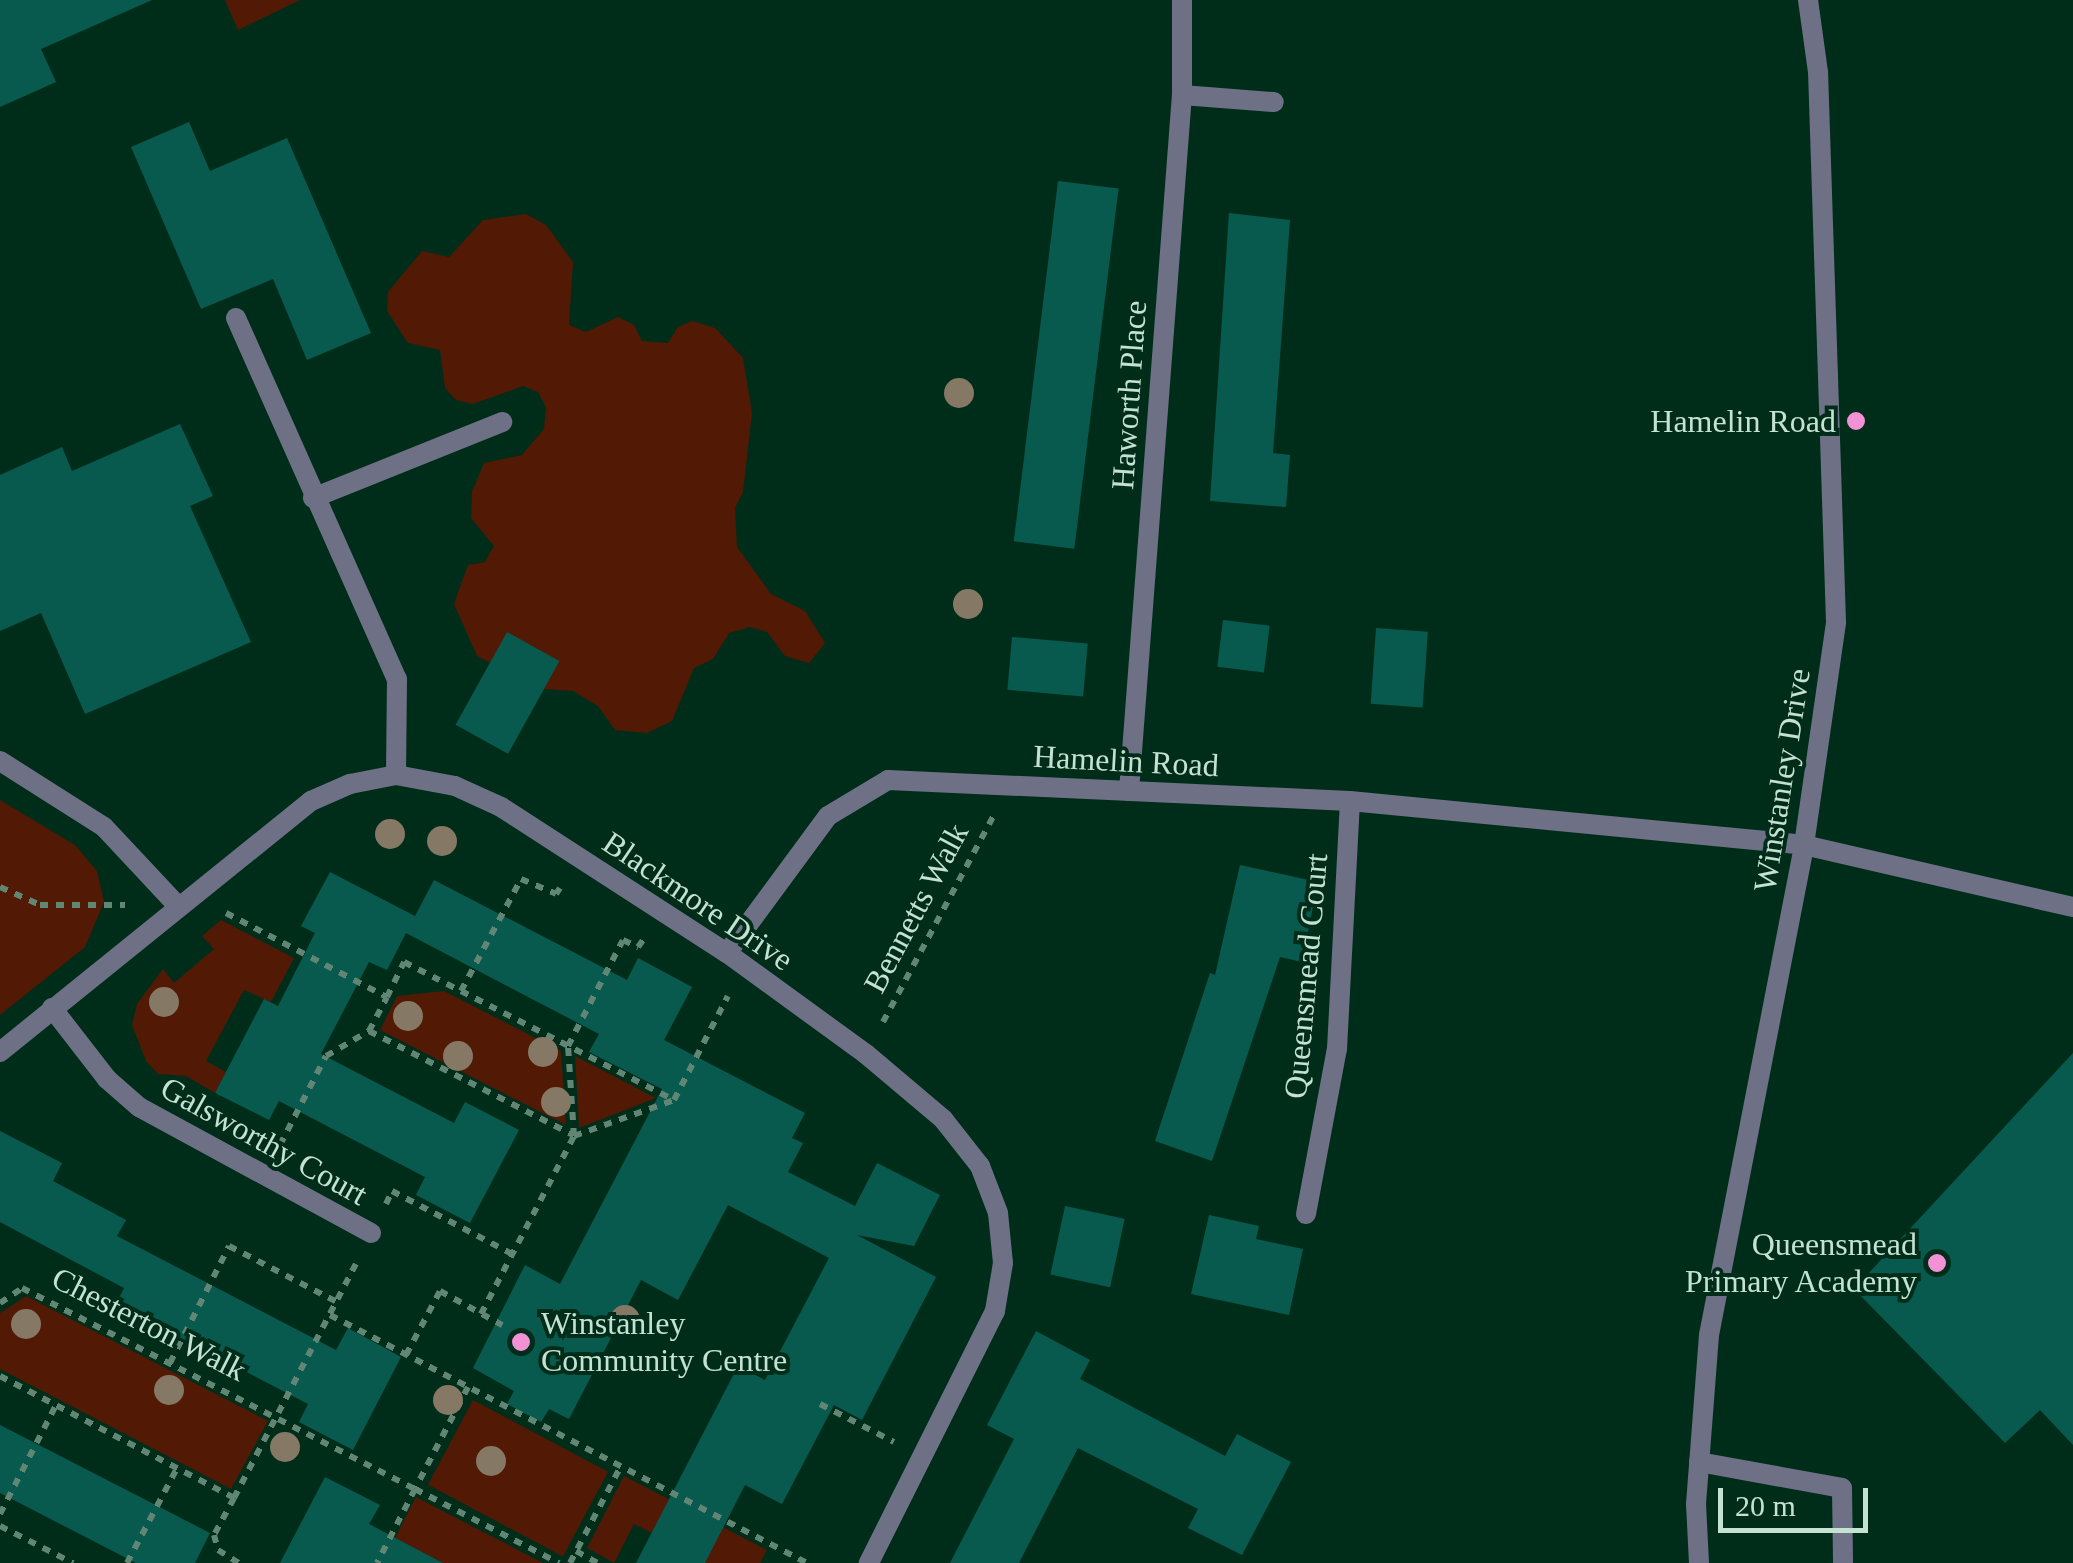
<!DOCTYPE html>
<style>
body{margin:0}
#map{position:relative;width:2073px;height:1563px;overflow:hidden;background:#002d1a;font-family:Georgia,serif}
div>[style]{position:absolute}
.green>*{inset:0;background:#521904;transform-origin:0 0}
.building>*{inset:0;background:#085a4e;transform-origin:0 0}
.path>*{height:6px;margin-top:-3px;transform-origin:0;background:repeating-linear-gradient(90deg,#618674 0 8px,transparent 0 16px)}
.service>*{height:20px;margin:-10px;padding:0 10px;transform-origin:10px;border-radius:10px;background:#6e7186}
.minor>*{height:20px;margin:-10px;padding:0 10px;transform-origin:10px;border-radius:10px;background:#6e7186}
.trees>*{width:30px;height:30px;margin:-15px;border-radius:50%;background:#857865}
.dots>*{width:28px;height:28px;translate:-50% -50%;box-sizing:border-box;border:5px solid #002d1a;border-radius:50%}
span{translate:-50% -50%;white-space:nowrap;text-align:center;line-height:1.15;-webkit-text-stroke:8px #002d1a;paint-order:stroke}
.street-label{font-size:32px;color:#c5e1d1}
.poi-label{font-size:32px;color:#c5e1d1}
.right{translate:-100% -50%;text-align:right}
.left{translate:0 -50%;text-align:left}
.scale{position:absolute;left:1718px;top:1488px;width:150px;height:45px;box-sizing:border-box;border:5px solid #c5e1d1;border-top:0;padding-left:12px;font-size:30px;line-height:35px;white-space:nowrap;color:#c5e1d1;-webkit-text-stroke:8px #002d1a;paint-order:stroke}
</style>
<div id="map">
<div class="green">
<i style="clip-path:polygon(225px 0,300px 0,238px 30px)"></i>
<i style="clip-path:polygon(526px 214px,546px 225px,573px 262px,569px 325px,586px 332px,618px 317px,634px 325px,642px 341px,668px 343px,678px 327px,692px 321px,715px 328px,743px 358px,752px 413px,743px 492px,735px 508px,737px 547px,771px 594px,805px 611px,825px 643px,809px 663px,785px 656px,767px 632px,750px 627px,729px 633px,713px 659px,694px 668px,672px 721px,647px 733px,615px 730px,598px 706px,573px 691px,543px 689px,477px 656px,454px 604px,468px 565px,485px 562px,494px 546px,471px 518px,472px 492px,484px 463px,522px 455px,544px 429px,546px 407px,538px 392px,523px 386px,473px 404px,456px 400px,445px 388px,440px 350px,408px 343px,387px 311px,388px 292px,422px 251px,449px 257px,483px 220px)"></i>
<i style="clip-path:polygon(0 800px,75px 845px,97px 871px,104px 902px,85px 947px,0 1015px)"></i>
<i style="clip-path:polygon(221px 920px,294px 958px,271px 1002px,244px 990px,206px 1061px,226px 1072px,215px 1093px,186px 1076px,158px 1074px,146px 1061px,132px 1025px,137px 1004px,163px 969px,174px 983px,214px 949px,202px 936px)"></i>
<i style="clip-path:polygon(444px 991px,561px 1051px,566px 1125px,380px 1030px,397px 996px)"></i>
<i style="clip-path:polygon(575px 1056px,656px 1098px,579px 1128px)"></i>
<i style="clip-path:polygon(26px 1296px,268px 1421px,231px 1489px,0 1369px,0 1313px)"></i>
<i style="left:473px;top:1400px;width:153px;height:96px;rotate:28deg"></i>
<i style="clip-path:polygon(624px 1476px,767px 1550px,760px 1563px,705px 1563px,663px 1513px,652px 1533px,634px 1524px,614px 1563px,587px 1548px)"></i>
<i style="clip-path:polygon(416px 1497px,543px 1563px,443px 1563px,395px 1538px)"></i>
</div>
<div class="building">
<i style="clip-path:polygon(0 0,152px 0,41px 49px,56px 82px,0 107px)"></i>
<i style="clip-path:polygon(189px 122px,210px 171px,287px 138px,371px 333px,307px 360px,273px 279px,201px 309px,131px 147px)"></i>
<i style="left:1058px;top:181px;width:61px;height:363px;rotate:7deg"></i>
<i style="clip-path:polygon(1229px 213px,1290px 220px,1273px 453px,1290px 455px,1286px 507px,1210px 501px)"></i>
<i style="clip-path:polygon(180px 424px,213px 496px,190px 506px,251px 642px,85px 714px,41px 613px,0 631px,0 475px,62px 447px,72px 471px)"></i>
<i style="left:1223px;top:620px;width:47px;height:47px;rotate:7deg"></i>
<i style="left:1376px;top:628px;width:52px;height:76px;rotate:4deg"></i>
<i style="left:507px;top:632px;width:60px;height:106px;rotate:29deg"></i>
<i style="left:1012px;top:637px;width:76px;height:53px;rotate:5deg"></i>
<i style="clip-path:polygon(1240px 865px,1318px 882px,1302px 962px,1280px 957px,1212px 1161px,1155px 1141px,1210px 973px,1215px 975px)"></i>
<i style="clip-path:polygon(330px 872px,415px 916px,434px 880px,627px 980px,638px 958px,692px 987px,664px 1040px,805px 1113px,792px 1138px,803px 1143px,788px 1172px,855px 1206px,877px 1163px,940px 1195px,914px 1246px,857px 1235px,936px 1277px,862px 1420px,834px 1405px,782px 1504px,745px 1485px,705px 1563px,636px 1563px,738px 1366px,765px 1380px,829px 1258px,728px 1205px,678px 1300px,641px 1280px,569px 1419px,549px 1409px,541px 1422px,507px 1404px,514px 1391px,473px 1368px,525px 1265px,560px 1284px,662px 1089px,589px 1052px,599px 1034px,406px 933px,387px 970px,369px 962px,321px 1054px,454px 1123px,465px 1102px,519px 1130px,470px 1223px,416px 1195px,425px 1177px,279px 1101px,269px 1120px,215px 1093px,264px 999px,278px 1006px,315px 933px,301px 926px)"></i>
<i style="clip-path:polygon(2073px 1053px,2073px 1445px,2040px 1410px,2005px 1443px,1854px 1289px)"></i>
<i style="clip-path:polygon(0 1131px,62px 1163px,53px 1181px,126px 1220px,117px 1236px,336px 1350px,348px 1328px,401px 1357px,353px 1450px,299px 1422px,308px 1404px,116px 1304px,124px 1288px,0 1222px)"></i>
<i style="left:1065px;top:1206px;width:61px;height:70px;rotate:12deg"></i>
<i style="clip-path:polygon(1209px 1215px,1259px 1226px,1256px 1239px,1303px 1249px,1289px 1315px,1191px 1294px)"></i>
<i style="clip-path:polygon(1036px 1331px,1090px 1360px,1080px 1379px,1225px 1456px,1237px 1434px,1291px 1462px,1242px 1555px,1188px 1528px,1198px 1509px,1078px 1448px,1019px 1563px,950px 1563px,1014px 1439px,987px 1425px)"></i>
<i style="clip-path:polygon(0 1425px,210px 1533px,195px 1563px,136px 1563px,0 1493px)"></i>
<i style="clip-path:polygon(325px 1477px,380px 1505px,369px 1524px,443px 1563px,280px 1563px)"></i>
</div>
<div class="path">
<i style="left:0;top:887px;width:44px;rotate:24.2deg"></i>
<i style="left:40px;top:905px;width:85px"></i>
<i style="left:226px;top:913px;width:182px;rotate:27.6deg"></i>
<i style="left:387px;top:997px;width:39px;rotate:-64deg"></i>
<i style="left:404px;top:962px;width:64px;rotate:27deg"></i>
<i style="left:461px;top:991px;width:127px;rotate:-61.8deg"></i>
<i style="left:521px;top:879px;width:38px;rotate:23deg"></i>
<i style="left:556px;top:894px;width:7px;rotate:-56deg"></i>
<i style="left:461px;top:991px;width:239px;rotate:27.1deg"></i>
<i style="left:883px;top:1022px;width:233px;rotate:-61.8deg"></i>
<i style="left:369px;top:1031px;width:229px;rotate:27deg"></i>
<i style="left:574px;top:1136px;width:90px;rotate:-93.8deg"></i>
<i style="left:568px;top:1046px;width:119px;rotate:-62.6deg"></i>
<i style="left:623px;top:940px;width:17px;rotate:25deg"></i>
<i style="left:638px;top:947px;width:9px;rotate:-54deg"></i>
<i style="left:280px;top:1145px;width:100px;rotate:-62.7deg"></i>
<i style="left:326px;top:1056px;width:50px;rotate:-30.2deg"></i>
<i style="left:369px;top:1031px;width:38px;rotate:-62deg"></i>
<i style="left:386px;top:1204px;width:14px;rotate:-65deg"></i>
<i style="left:392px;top:1191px;width:136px;rotate:27.7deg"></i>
<i style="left:0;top:1303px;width:27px;rotate:-34deg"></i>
<i style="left:22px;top:1288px;width:441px;rotate:27.1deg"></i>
<i style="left:415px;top:1489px;width:83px;rotate:117.2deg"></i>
<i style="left:481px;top:1314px;width:201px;rotate:-62.4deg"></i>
<i style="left:574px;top:1136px;width:106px;rotate:-19.8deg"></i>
<i style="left:674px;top:1100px;width:117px;rotate:-62.6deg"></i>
<i style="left:330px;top:1315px;width:538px;rotate:27.47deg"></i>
<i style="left:406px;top:1355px;width:72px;rotate:-62deg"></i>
<i style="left:440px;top:1291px;width:71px;rotate:28.7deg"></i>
<i style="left:170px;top:1363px;width:131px;rotate:-63.2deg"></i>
<i style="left:229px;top:1246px;width:122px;rotate:27.4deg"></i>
<i style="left:0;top:1376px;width:264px;rotate:27.5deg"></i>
<i style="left:234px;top:1498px;width:42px;rotate:118.4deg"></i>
<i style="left:214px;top:1535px;width:16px;rotate:75deg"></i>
<i style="left:218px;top:1550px;width:25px;rotate:32deg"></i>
<i style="left:468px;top:1387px;width:115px;rotate:117.5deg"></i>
<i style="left:415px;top:1489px;width:162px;rotate:27.2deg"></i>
<i style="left:820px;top:1404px;width:83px;rotate:27.2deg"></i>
<i style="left:234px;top:1498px;width:264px;rotate:-62.5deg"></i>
<i style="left:0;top:1514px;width:123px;rotate:-62.8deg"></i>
<i style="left:0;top:1526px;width:82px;rotate:26.9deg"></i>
<i style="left:576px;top:1551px;width:25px;rotate:29deg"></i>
<i style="left:127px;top:1563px;width:107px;rotate:-62.2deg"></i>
<i style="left:570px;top:1563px;width:110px;rotate:-62.3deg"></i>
</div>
<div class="service">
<i style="left:236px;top:318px;width:395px;rotate:66deg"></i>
<i style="left:397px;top:679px;width:96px;rotate:90.6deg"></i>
<i style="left:313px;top:498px;width:204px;rotate:-21.9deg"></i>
<i style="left:1699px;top:1462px;width:145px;rotate:10.3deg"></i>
<i style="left:1842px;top:1488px;width:75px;rotate:89.2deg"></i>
</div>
<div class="minor">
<i style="left:1182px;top:0;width:95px;rotate:90deg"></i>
<i style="left:0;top:761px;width:123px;rotate:32.4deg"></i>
<i style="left:104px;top:827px;width:108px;rotate:46.9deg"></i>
<i style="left:1129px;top:791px;width:698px;rotate:-85.65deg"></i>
<i style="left:1182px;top:95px;width:92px;rotate:4.4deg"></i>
<i style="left:727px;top:953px;width:170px;rotate:-53.6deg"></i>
<i style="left:828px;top:816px;width:70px;rotate:-31deg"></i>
<i style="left:888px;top:780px;width:462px;rotate:2.6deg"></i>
<i style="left:1350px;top:801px;width:456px;rotate:5.5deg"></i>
<i style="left:1804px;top:845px;width:276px;rotate:13deg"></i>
<i style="left:52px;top:1008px;width:90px;rotate:52.2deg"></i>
<i style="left:107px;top:1079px;width:43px;rotate:41.2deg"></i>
<i style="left:139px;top:1107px;width:264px;rotate:28.5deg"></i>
<i style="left:0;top:1052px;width:400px;rotate:-38.9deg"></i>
<i style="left:311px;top:801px;width:43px;rotate:-23.6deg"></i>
<i style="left:350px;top:784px;width:47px;rotate:-11.1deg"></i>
<i style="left:396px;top:775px;width:60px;rotate:10.6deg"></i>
<i style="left:455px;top:786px;width:51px;rotate:24.5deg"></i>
<i style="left:501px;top:807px;width:269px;rotate:32.9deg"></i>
<i style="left:727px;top:953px;width:172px;rotate:36deg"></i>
<i style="left:866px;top:1054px;width:101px;rotate:40.2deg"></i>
<i style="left:943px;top:1119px;width:60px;rotate:51.8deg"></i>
<i style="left:980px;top:1166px;width:50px;rotate:69deg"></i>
<i style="left:998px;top:1213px;width:50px;rotate:84.3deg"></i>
<i style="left:1003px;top:1263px;width:49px;rotate:99.5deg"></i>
<i style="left:995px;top:1311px;width:282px;rotate:116.6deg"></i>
<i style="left:1306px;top:1214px;width:168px;rotate:-79.4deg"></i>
<i style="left:1337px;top:1049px;width:248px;rotate:-87deg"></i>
<i style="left:1699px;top:1563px;width:59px;rotate:-92.9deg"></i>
<i style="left:1696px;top:1504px;width:169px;rotate:-85.6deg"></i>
<i style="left:1709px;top:1335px;width:499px;rotate:-79deg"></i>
<i style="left:1804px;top:845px;width:225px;rotate:-81.8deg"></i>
<i style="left:1836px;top:622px;width:550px;rotate:-91.87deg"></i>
<i style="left:1818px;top:72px;width:73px;rotate:-97.9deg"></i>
</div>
<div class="trees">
<i style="left:959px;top:393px"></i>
<i style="left:968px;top:604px"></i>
<i style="left:390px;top:834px"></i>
<i style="left:442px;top:841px"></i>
<i style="left:164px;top:1002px"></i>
<i style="left:408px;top:1016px"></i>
<i style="left:543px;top:1052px"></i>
<i style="left:458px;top:1056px"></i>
<i style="left:556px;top:1102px"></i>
<i style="left:625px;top:1320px"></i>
<i style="left:26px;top:1324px"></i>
<i style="left:169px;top:1390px"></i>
<i style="left:448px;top:1400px"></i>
<i style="left:285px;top:1447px"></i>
<i style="left:491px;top:1461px"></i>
</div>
<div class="dots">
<i style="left:1856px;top:421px;background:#f391d5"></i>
<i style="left:1937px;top:1263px;background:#f391d5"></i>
<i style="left:521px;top:1342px;background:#f391d5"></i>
</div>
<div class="street-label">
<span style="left:1129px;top:395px;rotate:-86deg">Haworth Place</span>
<span style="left:1126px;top:761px;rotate:3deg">Hamelin Road</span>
<span style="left:1782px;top:780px;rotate:-81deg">Winstanley Drive</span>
<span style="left:698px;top:901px;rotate:34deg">Blackmore Drive</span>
<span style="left:916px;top:908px;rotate:-62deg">Bennetts Walk</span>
<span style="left:1306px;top:976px;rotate:-85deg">Queensmead Court</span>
<span style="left:264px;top:1141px;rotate:29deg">Galsworthy Court</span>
<span style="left:149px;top:1324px;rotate:27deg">Chesterton Walk</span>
</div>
<div class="poi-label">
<span class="right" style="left:1836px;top:421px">Hamelin Road</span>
<span class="right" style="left:1917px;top:1263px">Queensmead<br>Primary Academy</span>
<span class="left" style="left:541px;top:1342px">Winstanley<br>Community Centre</span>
</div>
<div class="scale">20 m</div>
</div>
